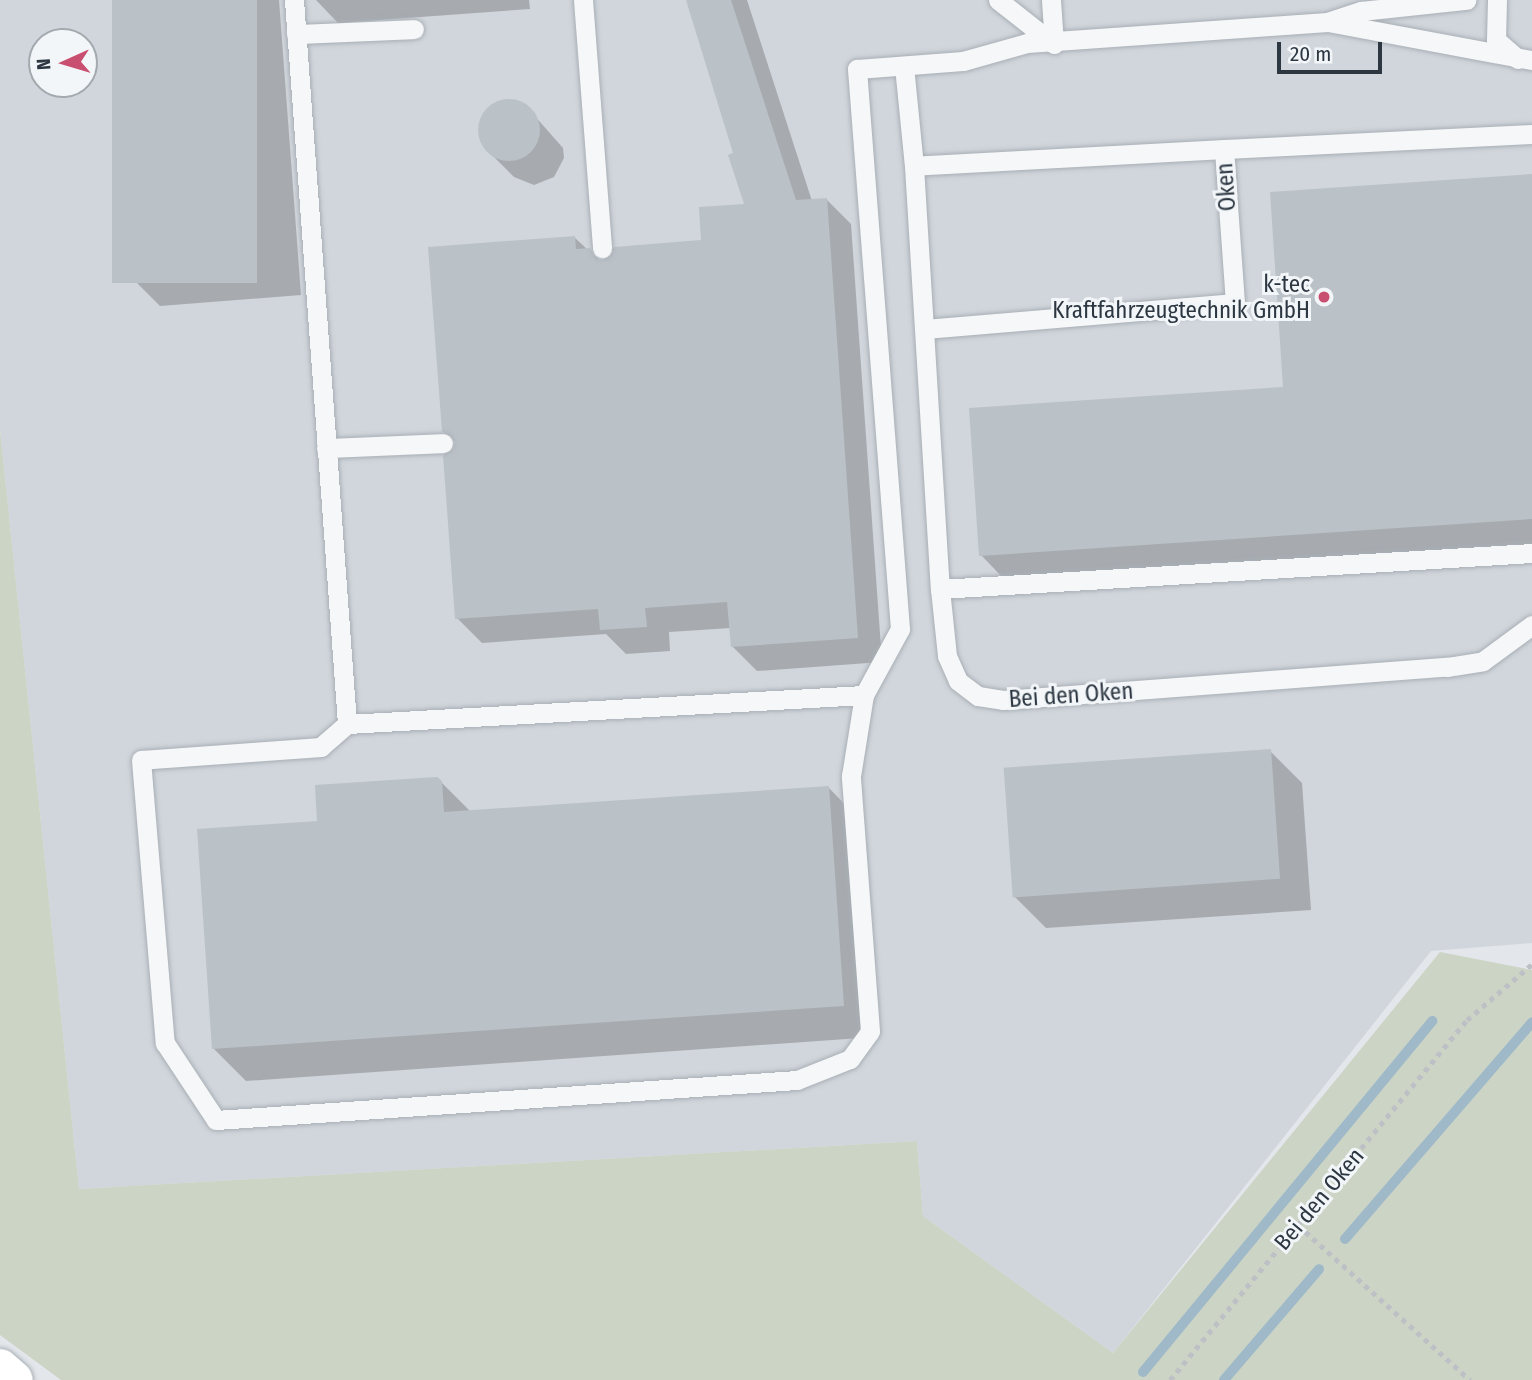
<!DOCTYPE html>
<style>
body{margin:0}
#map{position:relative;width:1532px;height:1380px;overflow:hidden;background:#e3e7eb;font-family:"Fira Sans Condensed",sans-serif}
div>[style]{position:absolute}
.built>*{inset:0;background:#d1d6dc}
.green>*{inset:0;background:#cbd4c5}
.shadow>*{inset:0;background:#0003}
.stream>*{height:10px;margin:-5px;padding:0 5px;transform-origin:5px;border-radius:5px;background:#a0b9c9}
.building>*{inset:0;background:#bac1c7;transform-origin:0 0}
.round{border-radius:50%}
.path>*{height:4.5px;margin-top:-2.25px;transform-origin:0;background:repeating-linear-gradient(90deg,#bdc1c6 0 5px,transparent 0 10px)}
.roads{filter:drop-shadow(0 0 2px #a8afb5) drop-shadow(0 0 2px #a8afb5)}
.service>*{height:19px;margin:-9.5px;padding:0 9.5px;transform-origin:9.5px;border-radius:9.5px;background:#f6f7f9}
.motorway>*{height:38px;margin:-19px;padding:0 19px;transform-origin:19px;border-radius:19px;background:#fff}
.dots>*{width:19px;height:19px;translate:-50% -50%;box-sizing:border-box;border:4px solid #f3f6f8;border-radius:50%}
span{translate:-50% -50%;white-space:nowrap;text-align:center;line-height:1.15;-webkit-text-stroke:6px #f3f6f8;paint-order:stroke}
.street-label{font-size:23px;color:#2c3742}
.poi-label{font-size:23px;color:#2c3742}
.right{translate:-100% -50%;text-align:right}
.north{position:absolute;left:28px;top:28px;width:70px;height:70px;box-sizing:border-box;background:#f3f6f8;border:2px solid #a3aaaf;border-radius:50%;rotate:266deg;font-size:19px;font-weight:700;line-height:28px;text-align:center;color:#2c3742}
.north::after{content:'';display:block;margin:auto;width:24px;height:32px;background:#c94f71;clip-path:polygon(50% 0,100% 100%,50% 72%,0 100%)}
.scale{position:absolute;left:1277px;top:42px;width:105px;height:32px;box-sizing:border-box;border:4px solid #2c3742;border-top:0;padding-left:9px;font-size:21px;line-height:24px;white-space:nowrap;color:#2c3742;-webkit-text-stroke:5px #f3f6f8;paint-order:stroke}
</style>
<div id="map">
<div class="built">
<i style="clip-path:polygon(evenodd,0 0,1532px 0,1532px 943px,1431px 951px,1113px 1353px,923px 1216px,917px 1141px,79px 1189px,0 429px,0 0,42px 42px,84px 42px,84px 84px,42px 84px,42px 42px)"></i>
</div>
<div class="green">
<i style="clip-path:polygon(0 429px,79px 1189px,917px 1141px,923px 1216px,1113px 1353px,1440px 952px,1532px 970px,1532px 1380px,61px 1380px,0 1335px)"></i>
</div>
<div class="shadow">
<i style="clip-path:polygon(114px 0,279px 0,301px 295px,160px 306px,135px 281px)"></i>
<i style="clip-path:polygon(316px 0,529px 0,530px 9px,338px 23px)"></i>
<i style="clip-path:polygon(688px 0,747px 0,812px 201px,826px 199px,851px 224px,882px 662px,757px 671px,732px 646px,731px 628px,669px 632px,670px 651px,626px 654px,606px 634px,482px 643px,457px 618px,455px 450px,575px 238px,600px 261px,703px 242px,746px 205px,736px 154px)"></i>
<i style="clip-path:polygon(504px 100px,525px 105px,563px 148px,564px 158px,554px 177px,534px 185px,514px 177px,489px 152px,480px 132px,486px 111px)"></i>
<i style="clip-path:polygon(1532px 176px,1532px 544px,1005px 580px,981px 555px,1285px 388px)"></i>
<i style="clip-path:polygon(1270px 751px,1302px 783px,1311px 910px,1046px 928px,1014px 896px)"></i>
<i style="clip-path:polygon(437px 778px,471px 812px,828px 787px,860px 820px,875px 1037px,246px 1081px,214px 1049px,319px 823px)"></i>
</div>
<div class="stream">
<i style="left:1345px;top:1239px;width:286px;rotate:-49.2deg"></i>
<i style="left:1143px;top:1372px;width:455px;rotate:-50.5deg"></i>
<i style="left:1224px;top:1380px;width:146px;rotate:-49.4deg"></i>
</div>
<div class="building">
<i style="left:112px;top:0;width:145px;height:283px"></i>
<i style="clip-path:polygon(686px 0,731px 0,796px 200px,827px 198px,858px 638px,731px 647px,727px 602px,645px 608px,647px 627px,600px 630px,598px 609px,455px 619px,443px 455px,453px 449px,455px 442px,442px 431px,428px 247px,575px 236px,576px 249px,590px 248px,596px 259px,604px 260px,614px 247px,701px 240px,699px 207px,744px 204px,728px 155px,733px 153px)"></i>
<i class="round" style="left:478px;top:99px;width:62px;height:62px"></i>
<i style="clip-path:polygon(1532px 174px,1532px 519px,979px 556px,969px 408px,1283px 387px,1270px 192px)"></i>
<i style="left:1271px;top:749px;width:130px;height:268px;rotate:86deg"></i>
<i style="clip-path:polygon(437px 777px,442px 781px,444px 812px,829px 786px,844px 1006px,212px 1049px,197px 829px,317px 821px,315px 785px)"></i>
</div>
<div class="path">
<i style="left:1298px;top:1225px;width:232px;rotate:42deg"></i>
<i style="left:1170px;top:1380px;width:467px;rotate:-50.5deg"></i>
<i style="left:1467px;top:1020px;width:86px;rotate:-40.7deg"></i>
</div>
<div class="roads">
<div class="service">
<i style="left:294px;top:0;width:726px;rotate:85.81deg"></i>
<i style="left:347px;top:724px;width:518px;rotate:-3.21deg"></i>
<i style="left:864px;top:695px;width:75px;rotate:-61.4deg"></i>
<i style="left:900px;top:629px;width:562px;rotate:-94.39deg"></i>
<i style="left:857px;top:69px;width:106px;rotate:-4.3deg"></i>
<i style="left:963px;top:61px;width:66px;rotate:-15.7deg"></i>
<i style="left:1027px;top:43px;width:301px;rotate:-4deg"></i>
<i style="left:1327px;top:22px;width:36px;rotate:-18deg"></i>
<i style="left:1361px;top:11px;width:106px;rotate:-6deg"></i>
<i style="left:583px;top:0;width:249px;rotate:85.6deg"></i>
<i style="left:998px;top:0;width:71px;rotate:38.2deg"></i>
<i style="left:1051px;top:0;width:44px;rotate:86.1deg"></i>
<i style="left:1497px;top:0;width:40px;rotate:91.4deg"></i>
<i style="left:1496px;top:40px;width:29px;rotate:41deg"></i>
<i style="left:1328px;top:22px;width:208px;rotate:10.6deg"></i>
<i style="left:296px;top:34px;width:118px;rotate:-2.4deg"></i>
<i style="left:904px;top:66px;width:100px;rotate:84.3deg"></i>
<i style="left:1224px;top:149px;width:308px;rotate:-2.8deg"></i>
<i style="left:925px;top:329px;width:311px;rotate:-4.8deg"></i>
<i style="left:1235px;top:303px;width:154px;rotate:-94.1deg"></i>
<i style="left:1224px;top:149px;width:310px;rotate:176.9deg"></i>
<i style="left:914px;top:166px;width:424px;rotate:86.5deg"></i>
<i style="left:940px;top:589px;width:67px;rotate:84deg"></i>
<i style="left:947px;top:656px;width:27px;rotate:66deg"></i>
<i style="left:958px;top:681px;width:25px;rotate:37deg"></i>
<i style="left:978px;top:696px;width:25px;rotate:9deg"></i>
<i style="left:1003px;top:700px;width:445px;rotate:-4.3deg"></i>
<i style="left:1447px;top:667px;width:36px;rotate:-9deg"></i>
<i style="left:1483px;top:661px;width:61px;rotate:-36.3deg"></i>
<i style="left:326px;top:448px;width:117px;rotate:-2.4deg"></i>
<i style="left:940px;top:589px;width:593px;rotate:-3.48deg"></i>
<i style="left:347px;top:724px;width:35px;rotate:139deg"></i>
<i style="left:321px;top:747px;width:180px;rotate:175.9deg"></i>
<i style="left:141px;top:760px;width:284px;rotate:85.2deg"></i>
<i style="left:165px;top:1043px;width:92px;rotate:56.5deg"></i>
<i style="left:216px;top:1120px;width:582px;rotate:-3.94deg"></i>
<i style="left:797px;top:1080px;width:57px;rotate:-21.6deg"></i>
<i style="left:850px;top:1059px;width:34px;rotate:-54deg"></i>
<i style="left:870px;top:1031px;width:256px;rotate:-94.3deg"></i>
<i style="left:851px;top:776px;width:82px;rotate:-80.9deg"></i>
</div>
<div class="motorway">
<i style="left:0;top:1368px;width:18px;rotate:41deg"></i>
</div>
</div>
<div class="dots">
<i style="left:1324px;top:297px;background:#c94f71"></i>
</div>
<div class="street-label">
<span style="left:1226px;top:187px;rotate:-94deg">Oken</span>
<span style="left:1071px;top:695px;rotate:-4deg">Bei den Oken</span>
<span style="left:1319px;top:1199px;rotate:-50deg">Bei den Oken</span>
</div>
<div class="poi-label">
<span class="right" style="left:1310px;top:297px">k-tec<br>Kraftfahrzeugtechnik GmbH</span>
</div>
<div class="north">N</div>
<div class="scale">20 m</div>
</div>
